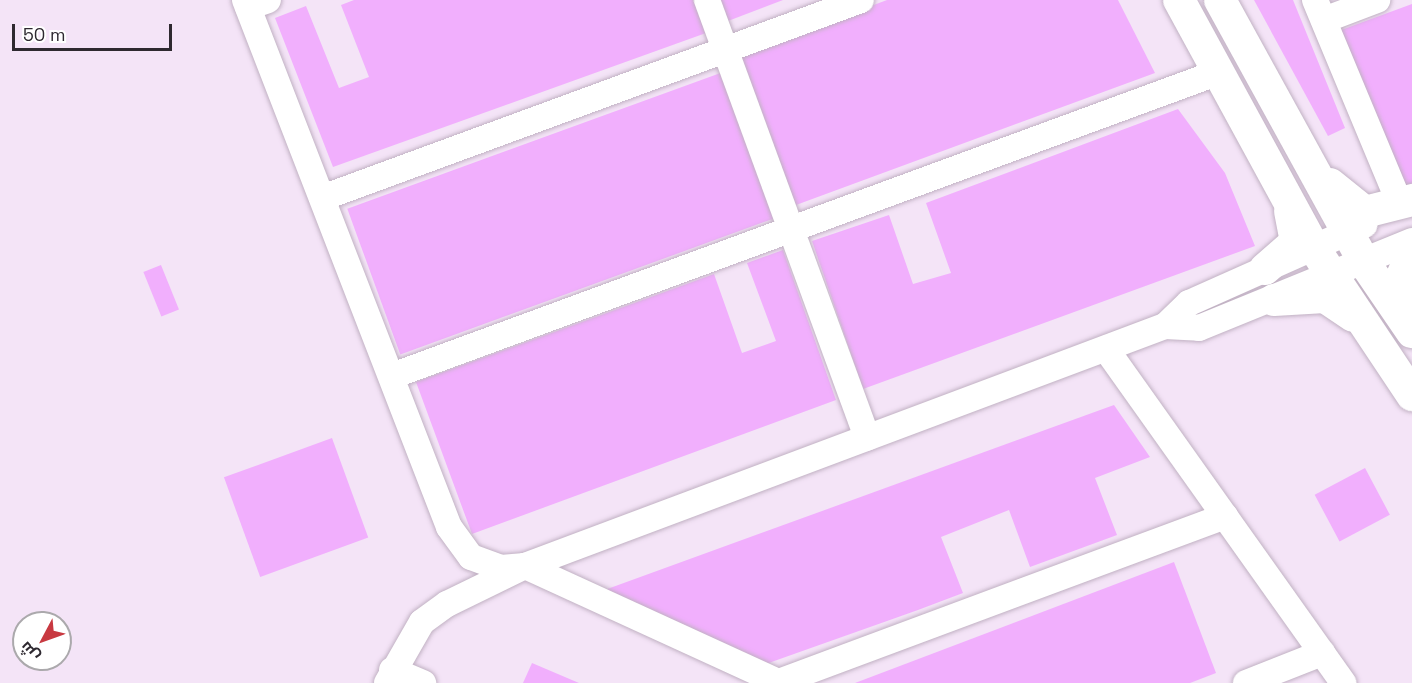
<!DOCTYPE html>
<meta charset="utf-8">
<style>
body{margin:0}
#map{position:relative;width:1412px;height:683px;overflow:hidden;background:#f4e4f7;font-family:"Space Grotesk",Cairo,sans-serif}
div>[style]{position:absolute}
.building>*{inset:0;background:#f1affd;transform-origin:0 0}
.roads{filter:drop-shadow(0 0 2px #c1b1c3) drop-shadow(0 0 2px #c1b1c3)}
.minor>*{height:26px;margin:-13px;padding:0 13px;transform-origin:13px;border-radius:13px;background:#fff}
.major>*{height:32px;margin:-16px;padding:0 16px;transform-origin:16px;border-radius:16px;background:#fff}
span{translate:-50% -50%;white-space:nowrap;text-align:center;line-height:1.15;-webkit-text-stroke:4.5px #fff;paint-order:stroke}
.north{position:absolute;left:12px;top:611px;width:60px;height:60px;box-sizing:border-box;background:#fff;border:2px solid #aba9ac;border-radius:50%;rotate:229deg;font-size:16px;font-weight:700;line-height:24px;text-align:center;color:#2e2930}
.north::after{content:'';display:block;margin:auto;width:21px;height:27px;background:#c83941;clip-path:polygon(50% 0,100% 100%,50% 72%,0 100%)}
.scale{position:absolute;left:12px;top:24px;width:160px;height:27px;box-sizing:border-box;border:3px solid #2e2930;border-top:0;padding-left:8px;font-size:18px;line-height:21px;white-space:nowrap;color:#2e2930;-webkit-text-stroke:4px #fff;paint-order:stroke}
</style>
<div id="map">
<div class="building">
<i style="clip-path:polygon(354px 0,693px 0,706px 33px,333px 167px,275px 18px,306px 6px,339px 88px,369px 77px,341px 5px)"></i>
<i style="clip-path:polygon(720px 0,783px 0,728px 21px)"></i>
<i style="clip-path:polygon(887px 0,1118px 0,1155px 73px,796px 205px,739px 56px)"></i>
<i style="clip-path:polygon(1254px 0,1293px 0,1345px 128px,1328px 136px)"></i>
<i style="clip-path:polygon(1412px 4px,1412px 184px,1401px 188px,1333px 33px)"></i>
<i style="left:726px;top:71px;width:155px;height:403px;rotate:70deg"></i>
<i style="clip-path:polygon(1178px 109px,1225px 173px,1255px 246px,863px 389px,812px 241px,889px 215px,913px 284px,951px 273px,926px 203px)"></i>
<i style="clip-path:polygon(783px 250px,836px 400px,472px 534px,416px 382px,714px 274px,742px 353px,776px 341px,747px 263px)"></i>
<i style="left:161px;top:265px;width:48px;height:19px;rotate:68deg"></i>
<i style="clip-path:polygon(1114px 405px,1150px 457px,1095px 478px,1117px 535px,1030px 567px,1009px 510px,941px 537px,963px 593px,918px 610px,763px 665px,689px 627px,599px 592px)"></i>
<i style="left:332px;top:438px;width:106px;height:115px;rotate:70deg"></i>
<i style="left:1365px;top:468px;width:53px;height:57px;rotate:62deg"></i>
<i style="clip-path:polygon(1174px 562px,1216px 673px,1190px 683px,855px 683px)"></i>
<i style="clip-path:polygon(532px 663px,579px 683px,523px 683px)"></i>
</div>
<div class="roads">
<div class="minor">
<i style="left:245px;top:0;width:565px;rotate:68.84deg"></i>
<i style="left:449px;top:527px;width:37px;rotate:54deg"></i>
<i style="left:471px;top:557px;width:32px;rotate:20deg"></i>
<i style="left:501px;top:568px;width:24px;rotate:-5deg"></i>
<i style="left:525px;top:566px;width:684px;rotate:-20.56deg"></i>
<i style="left:1165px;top:326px;width:34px;rotate:3deg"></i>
<i style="left:1199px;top:328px;width:230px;rotate:-22.2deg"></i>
<i style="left:707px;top:0;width:466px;rotate:69.9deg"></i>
<i style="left:1315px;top:0;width:221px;rotate:67.4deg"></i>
<i style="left:248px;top:7px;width:21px;rotate:-19deg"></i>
<i style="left:1324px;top:20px;width:57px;rotate:-20.7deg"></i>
<i style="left:322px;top:198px;width:574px;rotate:-20.17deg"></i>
<i style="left:1165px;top:326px;width:33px;rotate:-44deg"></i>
<i style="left:1189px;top:303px;width:192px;rotate:-24deg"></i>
<i style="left:1106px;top:349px;width:410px;rotate:54.6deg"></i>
<i style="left:392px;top:376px;width:881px;rotate:-20.18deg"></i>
<i style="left:392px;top:670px;width:34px;rotate:23deg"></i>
<i style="left:779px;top:682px;width:476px;rotate:-20.4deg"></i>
<i style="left:387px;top:683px;width:70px;rotate:-60.2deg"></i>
<i style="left:422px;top:622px;width:31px;rotate:-36deg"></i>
<i style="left:447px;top:604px;width:87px;rotate:-26deg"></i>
<i style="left:525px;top:566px;width:281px;rotate:24.6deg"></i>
<i style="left:1246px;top:683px;width:82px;rotate:-21.5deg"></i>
</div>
<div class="major">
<i style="left:1179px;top:0;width:282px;rotate:61.4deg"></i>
<i style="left:1314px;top:248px;width:177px;rotate:56.3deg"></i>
<i style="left:1220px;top:0;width:299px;rotate:61.2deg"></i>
<i style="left:1364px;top:262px;width:85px;rotate:55.6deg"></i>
<i style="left:1330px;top:184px;width:45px;rotate:38.7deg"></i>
<i style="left:1365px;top:212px;width:49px;rotate:-14.3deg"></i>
<i style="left:1265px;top:269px;width:41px;rotate:-41.1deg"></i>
<i style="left:1296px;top:242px;width:31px;rotate:-101deg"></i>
<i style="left:1274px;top:300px;width:51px;rotate:-3.4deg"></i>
<i style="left:1325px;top:297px;width:34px;rotate:34deg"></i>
<i style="left:1408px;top:317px;width:34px;rotate:-107deg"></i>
<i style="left:1398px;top:285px;width:34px;rotate:-66deg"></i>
</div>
</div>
<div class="north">ش</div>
<div class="scale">50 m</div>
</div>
